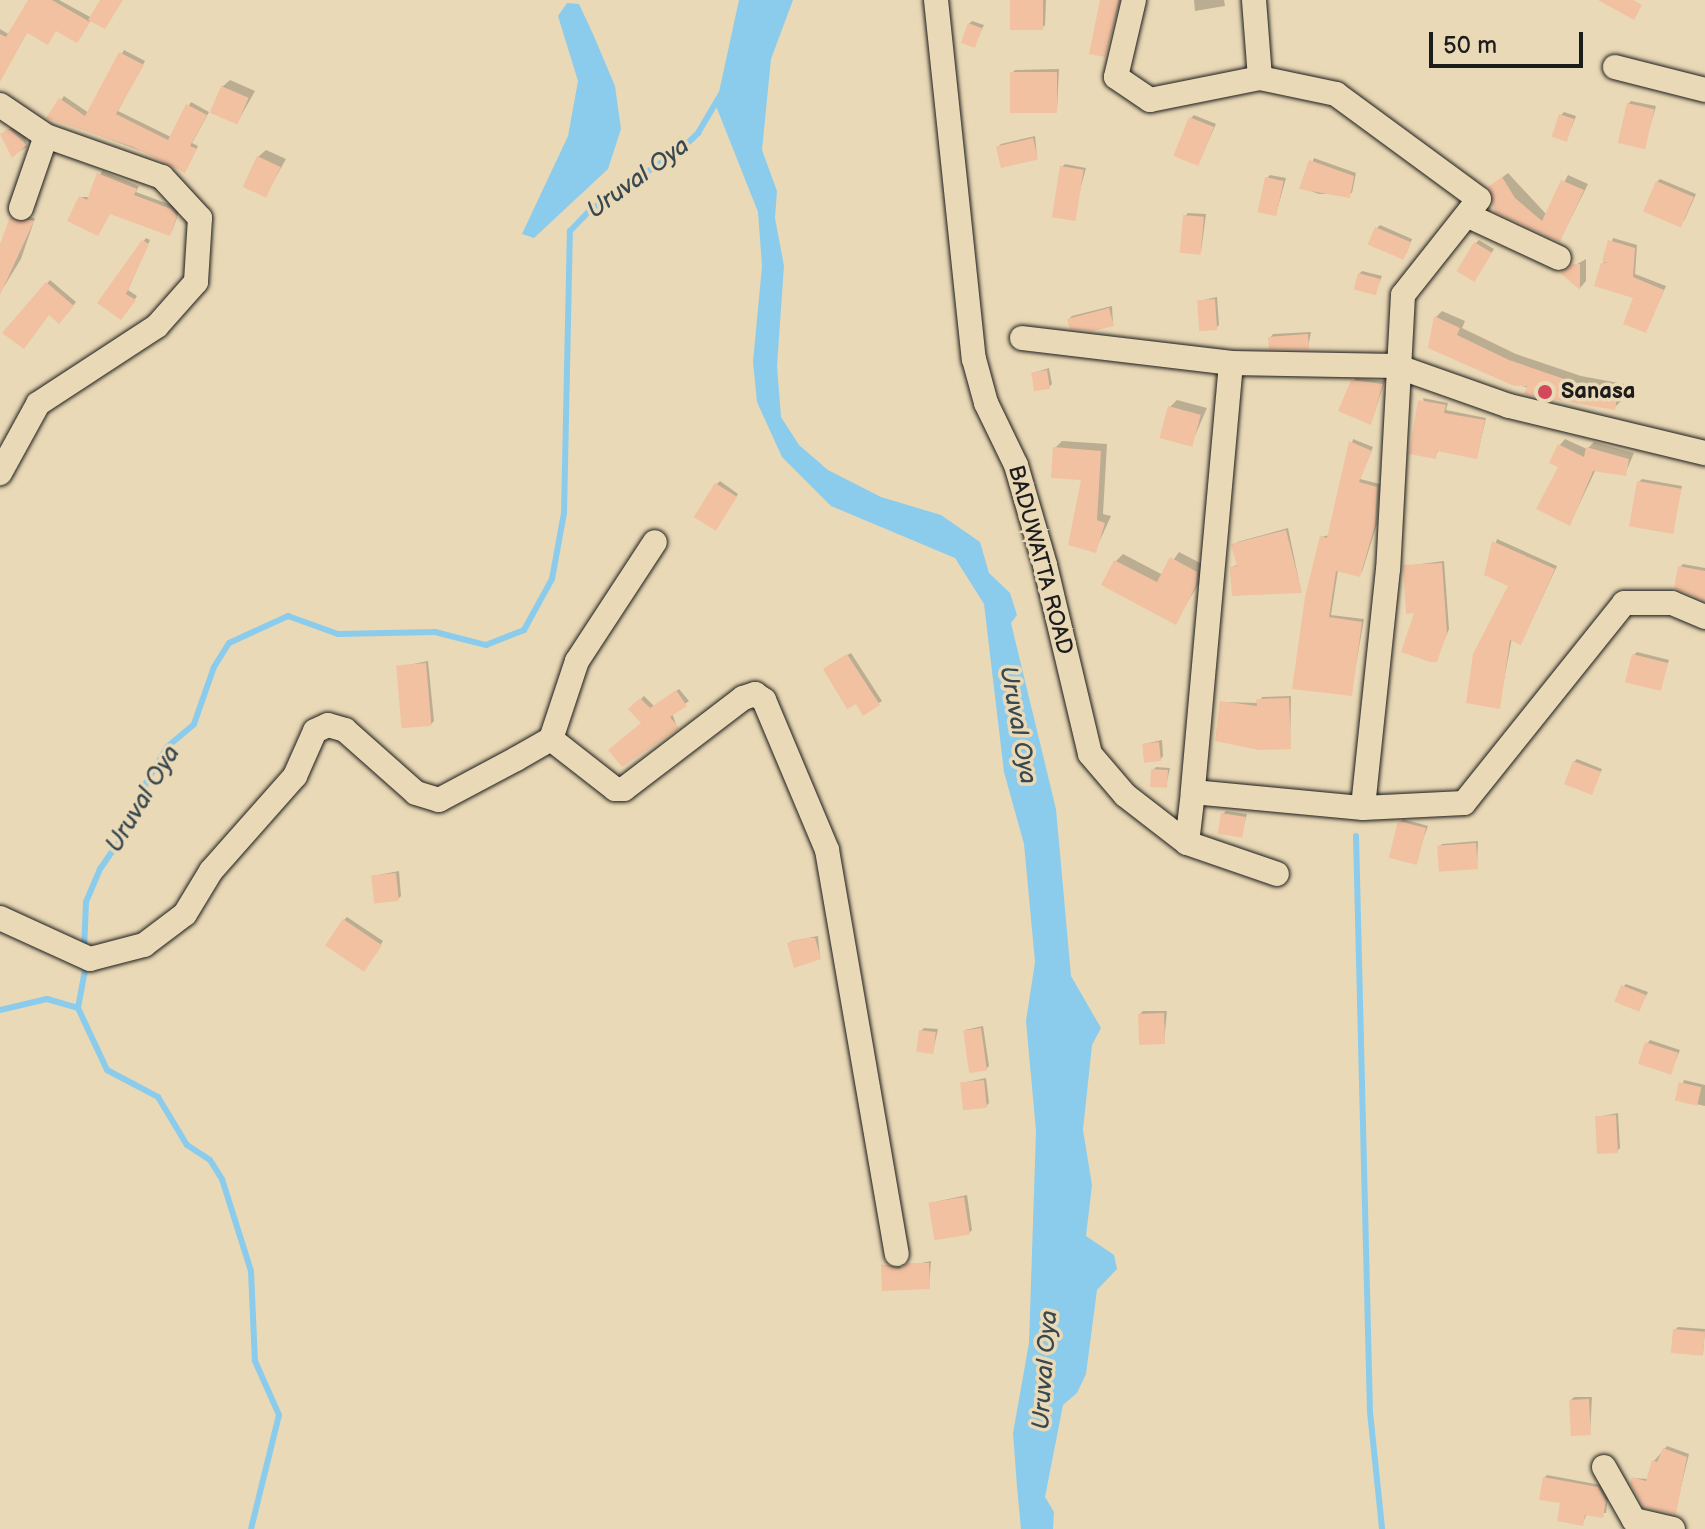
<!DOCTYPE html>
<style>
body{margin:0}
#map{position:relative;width:1705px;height:1529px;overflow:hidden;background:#ead9b6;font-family:"Balsamiq Sans",sans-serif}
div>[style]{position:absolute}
.water>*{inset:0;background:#8bccec}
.shadow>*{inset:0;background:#0003}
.stream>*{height:6px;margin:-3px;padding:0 3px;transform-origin:3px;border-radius:3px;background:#8bccec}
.building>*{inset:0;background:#f1c1a1;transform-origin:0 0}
.roads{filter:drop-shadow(0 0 2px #1c1c1c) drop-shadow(0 0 2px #1c1c1c)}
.minor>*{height:24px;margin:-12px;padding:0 12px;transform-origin:12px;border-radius:12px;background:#ead9b6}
.dots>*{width:22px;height:22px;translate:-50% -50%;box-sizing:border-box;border:4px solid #ead9b6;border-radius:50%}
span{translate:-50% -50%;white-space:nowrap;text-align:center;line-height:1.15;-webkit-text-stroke:7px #ead9b6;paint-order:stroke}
.poi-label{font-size:22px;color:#1c1c1c;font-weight:700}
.left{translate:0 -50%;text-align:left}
.street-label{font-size:22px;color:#1c1c1c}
.water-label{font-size:24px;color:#384850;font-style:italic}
.scale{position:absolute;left:1429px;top:32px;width:154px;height:36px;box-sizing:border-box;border:4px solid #1c1c1c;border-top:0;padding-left:10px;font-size:24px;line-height:28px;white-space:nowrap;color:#1c1c1c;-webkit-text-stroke:6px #ead9b6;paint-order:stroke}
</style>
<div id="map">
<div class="water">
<i style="clip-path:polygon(739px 0,793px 0,771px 59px,762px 150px,777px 191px,775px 218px,784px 266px,777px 366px,781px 417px,799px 445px,828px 470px,881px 497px,941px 515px,980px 542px,989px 573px,1010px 593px,1017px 615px,1011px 623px,1056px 809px,1071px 976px,1101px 1028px,1092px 1045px,1083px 1130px,1092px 1185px,1086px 1236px,1114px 1255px,1117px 1269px,1097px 1290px,1086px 1374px,1077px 1393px,1063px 1405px,1045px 1497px,1054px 1512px,1053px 1529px,1021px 1529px,1017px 1487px,1013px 1433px,1029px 1343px,1036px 1131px,1026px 1021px,1035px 962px,1024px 844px,1004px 772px,984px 604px,955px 558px,831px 506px,782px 457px,757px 402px,753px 362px,762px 266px,758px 212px,716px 106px)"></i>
<i style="clip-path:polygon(567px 3px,579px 4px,593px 34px,615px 86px,621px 129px,608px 169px,534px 238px,522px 234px,568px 136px,578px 81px,558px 16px)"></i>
</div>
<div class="shadow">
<i style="clip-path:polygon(30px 0,59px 0,92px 18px,80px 38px,56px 29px,28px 31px,11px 61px,0 59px,0 29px,10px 35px)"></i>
<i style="clip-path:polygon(1012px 0,1046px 0,1045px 25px,1042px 28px)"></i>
<i style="clip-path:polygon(1102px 0,1120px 0,1105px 55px)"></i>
<i style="clip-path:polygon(1194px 0,1224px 0,1225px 6px,1195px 11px)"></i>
<i style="clip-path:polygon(972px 21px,984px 25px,974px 46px,969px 24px)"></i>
<i style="clip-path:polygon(124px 50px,145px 61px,118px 111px,171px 137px,191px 102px,209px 112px,192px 143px,198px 146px,187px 168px,49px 117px,64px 96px,89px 113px)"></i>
<i style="clip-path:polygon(1059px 69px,1057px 111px,1012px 73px,1015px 70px)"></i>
<i style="clip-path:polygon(230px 80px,255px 91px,237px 123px,222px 87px)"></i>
<i style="clip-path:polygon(1631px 101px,1656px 106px,1644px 147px,1628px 104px)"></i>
<i style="clip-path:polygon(1564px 112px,1576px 116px,1567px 139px,1561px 115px)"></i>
<i style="clip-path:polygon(1194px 115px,1216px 124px,1198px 164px,1191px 118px)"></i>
<i style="clip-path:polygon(13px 127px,26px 136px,27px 147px,13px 155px,5px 131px)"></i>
<i style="clip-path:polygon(1035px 136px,1037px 157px,998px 147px,1001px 144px)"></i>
<i style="clip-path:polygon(266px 150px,286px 159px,265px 196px,258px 157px)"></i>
<i style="clip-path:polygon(1314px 158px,1356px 173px,1352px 193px,1319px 194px,1302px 188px)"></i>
<i style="clip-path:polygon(1065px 164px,1086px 168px,1072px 220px,1062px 167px)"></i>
<i style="clip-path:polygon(102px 171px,139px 186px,136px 192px,174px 206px,179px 212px,172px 231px,110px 212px,98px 234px,81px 197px,90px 197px)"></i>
<i style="clip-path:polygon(1508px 173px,1547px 215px,1568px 175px,1588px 184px,1560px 240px,1490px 187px)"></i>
<i style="clip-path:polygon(1270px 175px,1286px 178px,1276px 214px,1267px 178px)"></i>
<i style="clip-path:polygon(1660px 179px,1696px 194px,1684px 221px,1657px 182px)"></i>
<i style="clip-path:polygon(1188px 213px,1206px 214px,1201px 252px,1185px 216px)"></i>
<i style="clip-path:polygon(14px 215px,35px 218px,21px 259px,0 293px,0 245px)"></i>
<i style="clip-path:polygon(1380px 225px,1412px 239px,1406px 254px,1377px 228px)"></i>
<i style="clip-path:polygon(146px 238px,150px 240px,128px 290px,137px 296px,124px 315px,100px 302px)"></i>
<i style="clip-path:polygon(1613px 238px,1637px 245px,1635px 274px,1666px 286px,1646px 331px,1636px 297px,1603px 264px)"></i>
<i style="clip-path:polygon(1479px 240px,1494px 249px,1477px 276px,1476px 243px)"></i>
<i style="clip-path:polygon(1586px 259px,1586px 281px,1580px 288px,1562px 273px)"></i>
<i style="clip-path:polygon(1362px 271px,1382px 276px,1375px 293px,1359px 274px)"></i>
<i style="clip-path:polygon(50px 280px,76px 302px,59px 321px,49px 313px,6px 334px)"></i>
<i style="clip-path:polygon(1217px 297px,1219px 325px,1216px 328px,1199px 301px)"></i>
<i style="clip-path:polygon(1112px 306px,1113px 324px,1069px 319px,1072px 316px)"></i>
<i style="clip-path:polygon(1442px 311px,1465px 321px,1462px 328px,1516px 354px,1581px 376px,1624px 384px,1621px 401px,1614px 408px,1514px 384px,1436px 317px)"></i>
<i style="clip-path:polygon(1311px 332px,1308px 347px,1270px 338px,1273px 334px)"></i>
<i style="clip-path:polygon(1049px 368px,1052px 384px,1049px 387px,1033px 373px)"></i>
<i style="clip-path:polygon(1356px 378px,1385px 381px,1371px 423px,1353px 381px)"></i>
<i style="clip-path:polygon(1423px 398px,1448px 403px,1446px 410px,1486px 418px,1477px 456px,1439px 449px,1435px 457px)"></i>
<i style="clip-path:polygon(1177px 400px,1207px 408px,1191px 445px,1170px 407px)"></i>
<i style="clip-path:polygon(1353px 439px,1373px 447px,1360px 479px,1380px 484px,1377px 524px,1362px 572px,1338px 570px,1331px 615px,1364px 619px,1351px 694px,1295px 687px,1321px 537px,1330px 535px)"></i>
<i style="clip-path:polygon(1565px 439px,1587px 449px,1594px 442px,1634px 453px,1625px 474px,1596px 469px,1570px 524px,1559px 446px)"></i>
<i style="clip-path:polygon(1062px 441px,1107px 444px,1103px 514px,1111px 516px,1095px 551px,1083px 478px,1055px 448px)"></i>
<i style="clip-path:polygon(1642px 479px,1682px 486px,1671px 532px,1639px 482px)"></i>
<i style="clip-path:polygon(720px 481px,738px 494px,717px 526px,717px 484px)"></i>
<i style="clip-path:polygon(1288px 528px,1301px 591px,1232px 567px,1239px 564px,1237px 542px)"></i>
<i style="clip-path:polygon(1497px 539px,1557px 566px,1523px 639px,1512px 638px,1499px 706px,1511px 585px,1486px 574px)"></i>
<i style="clip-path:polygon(1179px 552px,1204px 565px,1203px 577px,1175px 622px,1116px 561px,1123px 554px,1163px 575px)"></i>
<i style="clip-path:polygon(1444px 561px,1449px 629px,1436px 660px,1405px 566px)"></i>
<i style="clip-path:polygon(1683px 564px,1705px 568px,1705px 599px,1680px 567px)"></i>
<i style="clip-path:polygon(1637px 652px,1669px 660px,1660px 688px,1634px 655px)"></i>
<i style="clip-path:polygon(851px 653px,882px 701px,863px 713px,828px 666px)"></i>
<i style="clip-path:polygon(428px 661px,434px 721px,431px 724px,398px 667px)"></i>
<i style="clip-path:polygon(679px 689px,689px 701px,672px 713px,677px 727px,644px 723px,631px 709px,644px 696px,654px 706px)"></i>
<i style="clip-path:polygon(1291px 696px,1290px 747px,1222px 702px,1259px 703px,1262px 697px)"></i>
<i style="clip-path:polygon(1162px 740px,1163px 756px,1160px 760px,1144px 744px)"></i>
<i style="clip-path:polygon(1577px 759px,1602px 769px,1591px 793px,1574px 762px)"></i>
<i style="clip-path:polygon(1156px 767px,1170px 768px,1166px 786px,1153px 770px)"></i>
<i style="clip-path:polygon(1226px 811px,1247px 814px,1241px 836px,1223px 814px)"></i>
<i style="clip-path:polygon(1403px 819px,1428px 826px,1414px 864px,1400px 822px)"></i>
<i style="clip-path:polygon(1478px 841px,1477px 867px,1439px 847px,1442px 844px)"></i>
<i style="clip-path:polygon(399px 871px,401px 896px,398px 899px,373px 876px)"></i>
<i style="clip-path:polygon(347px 917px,383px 941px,367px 966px,344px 920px)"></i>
<i style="clip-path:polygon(818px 936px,820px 957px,789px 944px,792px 941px)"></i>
<i style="clip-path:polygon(1626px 984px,1648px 992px,1639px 1009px,1623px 987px)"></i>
<i style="clip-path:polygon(1143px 1011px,1167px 1011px,1164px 1042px,1140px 1014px)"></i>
<i style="clip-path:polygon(983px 1026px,989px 1066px,986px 1069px,965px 1030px)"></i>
<i style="clip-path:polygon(924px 1028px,938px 1029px,933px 1051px,921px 1031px)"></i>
<i style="clip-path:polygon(1650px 1040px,1680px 1050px,1671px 1072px,1647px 1044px)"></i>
<i style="clip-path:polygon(986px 1078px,989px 1103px,986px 1106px,962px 1083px)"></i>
<i style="clip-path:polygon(1684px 1080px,1705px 1085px,1705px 1106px,1678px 1100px)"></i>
<i style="clip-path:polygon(1618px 1113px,1620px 1148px,1617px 1151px,1597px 1117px)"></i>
<i style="clip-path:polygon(967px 1195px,972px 1230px,969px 1233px,930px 1203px)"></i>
<i style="clip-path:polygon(931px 1261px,929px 1287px,883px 1265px,903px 1267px)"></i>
<i style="clip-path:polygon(1678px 1327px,1705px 1329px,1703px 1354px,1675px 1330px)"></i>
<i style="clip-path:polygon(1574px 1397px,1592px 1397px,1590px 1433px,1571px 1400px)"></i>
<i style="clip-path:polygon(1667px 1446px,1689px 1454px,1675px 1512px,1633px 1478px,1649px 1479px,1654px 1461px)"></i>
<i style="clip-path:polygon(1547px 1475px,1601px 1485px,1608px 1498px,1606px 1513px,1587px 1513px,1583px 1523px,1544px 1478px)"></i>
</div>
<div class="stream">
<i style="left:1356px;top:836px;width:576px;rotate:88.61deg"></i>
<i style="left:1370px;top:1412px;width:118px;rotate:84.1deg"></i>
<i style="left:84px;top:950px;width:48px;rotate:-87.6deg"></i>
<i style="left:86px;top:902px;width:36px;rotate:-67deg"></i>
<i style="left:100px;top:869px;width:72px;rotate:-55.2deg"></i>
<i style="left:141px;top:810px;width:27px;rotate:-80deg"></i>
<i style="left:146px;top:783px;width:42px;rotate:-59.7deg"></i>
<i style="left:167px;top:747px;width:35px;rotate:-40deg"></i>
<i style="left:194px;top:724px;width:60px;rotate:-70.7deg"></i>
<i style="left:214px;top:667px;width:28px;rotate:-58deg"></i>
<i style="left:229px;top:643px;width:65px;rotate:-24.6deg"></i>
<i style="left:288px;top:616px;width:53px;rotate:19.8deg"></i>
<i style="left:338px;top:634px;width:97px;rotate:-1.2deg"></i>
<i style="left:435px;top:632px;width:53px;rotate:14.3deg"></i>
<i style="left:486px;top:645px;width:41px;rotate:-21.5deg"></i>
<i style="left:524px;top:630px;width:58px;rotate:-61.2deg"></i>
<i style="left:552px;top:579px;width:67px;rotate:-79.7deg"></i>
<i style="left:564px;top:513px;width:282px;rotate:-88.8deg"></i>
<i style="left:570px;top:231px;width:29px;rotate:-46deg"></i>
<i style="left:590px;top:210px;width:108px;rotate:-33.7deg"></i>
<i style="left:680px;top:150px;width:25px;rotate:-43deg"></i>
<i style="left:698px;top:133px;width:45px;rotate:-59.5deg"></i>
<i style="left:78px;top:1008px;width:68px;rotate:64.9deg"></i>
<i style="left:107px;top:1070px;width:58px;rotate:27.9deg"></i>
<i style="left:158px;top:1097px;width:56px;rotate:58.9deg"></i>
<i style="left:187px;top:1145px;width:27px;rotate:33deg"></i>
<i style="left:210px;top:1160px;width:22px;rotate:58deg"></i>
<i style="left:222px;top:1179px;width:96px;rotate:72.5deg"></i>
<i style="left:251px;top:1271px;width:90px;rotate:87.5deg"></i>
<i style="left:255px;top:1361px;width:59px;rotate:66deg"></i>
<i style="left:279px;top:1415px;width:117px;rotate:103.8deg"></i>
<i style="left:0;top:1010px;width:48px;rotate:-13.2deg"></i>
<i style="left:47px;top:999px;width:32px;rotate:16deg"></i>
<i style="left:78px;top:1008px;width:44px;rotate:-79.5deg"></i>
</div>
<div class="building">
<i style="clip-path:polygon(28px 0,52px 0,90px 22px,77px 43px,56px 31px,48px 45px,27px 33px,0 82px,0 34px,6px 37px)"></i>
<i style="clip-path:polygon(100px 0,123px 0,105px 29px,88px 20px)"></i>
<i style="left:1010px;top:0;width:33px;height:30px"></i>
<i style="clip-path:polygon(1100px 0,1119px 0,1105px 57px,1089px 54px)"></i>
<i style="clip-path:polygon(1598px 0,1633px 0,1642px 5px,1634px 20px)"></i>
<i style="left:968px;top:23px;width:15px;height:21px;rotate:20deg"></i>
<i style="clip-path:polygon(119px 52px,144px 65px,116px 114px,168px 140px,186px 104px,207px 115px,190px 146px,197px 149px,185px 173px,133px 147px,46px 118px,59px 98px,85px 116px)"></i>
<i style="left:1010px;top:72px;width:47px;height:41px"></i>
<i style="left:221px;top:86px;width:30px;height:29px;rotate:23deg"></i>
<i style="left:1627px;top:103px;width:28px;height:41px;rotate:13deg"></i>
<i style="left:1559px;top:114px;width:16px;height:24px;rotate:18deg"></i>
<i style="left:1189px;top:117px;width:27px;height:42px;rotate:22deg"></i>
<i style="clip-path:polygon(9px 129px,27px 145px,12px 158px,0 134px)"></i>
<i style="left:1033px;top:138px;width:22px;height:38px;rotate:77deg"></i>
<i style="left:257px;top:156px;width:26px;height:34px;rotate:25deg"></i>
<i style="clip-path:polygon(1309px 160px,1354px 176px,1350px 198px,1299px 189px)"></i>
<i style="left:1060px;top:166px;width:24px;height:52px;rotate:9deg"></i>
<i style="clip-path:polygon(97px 173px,137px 189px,134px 195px,171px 209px,177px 216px,170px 236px,110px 214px,98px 236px,67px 221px,79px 196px,87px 200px)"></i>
<i style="left:1265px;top:177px;width:19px;height:36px;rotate:12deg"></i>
<i style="clip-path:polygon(1502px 177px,1515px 198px,1542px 221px,1561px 180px,1584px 190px,1560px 242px,1495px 212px,1488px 187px)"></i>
<i style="left:1656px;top:181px;width:41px;height:33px;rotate:23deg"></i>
<i style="left:1183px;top:215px;width:21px;height:38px;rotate:5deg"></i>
<i style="clip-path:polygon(10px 217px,34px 221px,0 295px,0 244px)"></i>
<i style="left:1375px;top:227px;width:39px;height:19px;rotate:23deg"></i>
<i style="clip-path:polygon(142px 240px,149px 244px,126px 294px,136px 300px,121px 320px,97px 303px)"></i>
<i style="clip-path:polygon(1608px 240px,1635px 248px,1633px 277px,1664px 290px,1646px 333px,1623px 324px,1633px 298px,1594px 286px,1601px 263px,1607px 263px,1602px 261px)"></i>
<i style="left:1474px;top:242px;width:21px;height:34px;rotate:31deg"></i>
<i style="clip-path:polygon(1573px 264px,1580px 264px,1580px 290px,1560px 273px)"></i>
<i style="left:1358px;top:273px;width:23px;height:17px;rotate:15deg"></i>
<i style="clip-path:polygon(46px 282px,74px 306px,59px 324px,49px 315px,24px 349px,2px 333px)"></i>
<i style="left:1215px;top:299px;width:31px;height:18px;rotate:86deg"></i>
<i style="clip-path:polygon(1109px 308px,1114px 326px,1093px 331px,1070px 329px,1067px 319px)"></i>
<i style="clip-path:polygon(1434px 316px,1460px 328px,1457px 335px,1509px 360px,1573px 382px,1618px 391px,1615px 410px,1524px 394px,1527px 386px,1514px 386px,1428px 348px)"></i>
<i style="clip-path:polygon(1308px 334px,1309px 349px,1269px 349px,1268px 337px)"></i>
<i style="left:1047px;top:370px;width:19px;height:16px;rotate:81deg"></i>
<i style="clip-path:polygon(1351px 380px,1383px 384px,1371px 425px,1338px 411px)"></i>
<i style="clip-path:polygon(1418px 400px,1446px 405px,1444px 413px,1485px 420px,1477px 459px,1437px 451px,1436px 459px,1409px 454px)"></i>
<i style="left:1168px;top:406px;width:34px;height:33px;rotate:15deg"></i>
<i style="clip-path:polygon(1349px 441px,1372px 451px,1359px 482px,1377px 487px,1375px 525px,1360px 577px,1336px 571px,1329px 617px,1362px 622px,1352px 696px,1292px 689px,1305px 597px,1320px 536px,1327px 538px)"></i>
<i style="clip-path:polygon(1558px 444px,1584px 457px,1586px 447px,1629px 459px,1626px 476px,1593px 471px,1570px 526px,1536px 509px,1558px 467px,1549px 463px)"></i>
<i style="clip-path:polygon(1053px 447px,1101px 451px,1097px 520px,1105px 523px,1096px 553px,1068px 545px,1081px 480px,1051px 478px)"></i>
<i style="left:1637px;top:481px;width:45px;height:46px;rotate:10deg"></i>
<i style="left:715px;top:483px;width:26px;height:40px;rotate:32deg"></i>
<i style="clip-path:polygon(1286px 530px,1302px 593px,1232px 596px,1230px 567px,1237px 566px,1231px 544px)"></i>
<i style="clip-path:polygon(1492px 541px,1555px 569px,1521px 645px,1510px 640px,1500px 709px,1466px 703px,1473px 654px,1508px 586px,1484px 575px)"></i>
<i style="clip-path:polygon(1170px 557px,1197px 572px,1196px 586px,1176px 625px,1101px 585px,1114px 560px,1157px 582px)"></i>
<i style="clip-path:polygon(1442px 563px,1447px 633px,1437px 662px,1430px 662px,1401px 652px,1414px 613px,1406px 614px,1403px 565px)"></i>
<i style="clip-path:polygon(1678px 566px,1705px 571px,1705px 601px,1674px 588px)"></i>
<i style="clip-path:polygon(847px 654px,880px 705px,863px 716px,856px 704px,847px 709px,823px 669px)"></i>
<i style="left:1632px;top:654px;width:37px;height:29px;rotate:14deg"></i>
<i style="left:426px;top:663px;width:63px;height:30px;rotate:85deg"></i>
<i style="clip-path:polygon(676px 690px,687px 706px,670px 717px,679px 728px,622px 767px,608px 750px,641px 723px,628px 709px,640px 698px,650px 708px)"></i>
<i style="clip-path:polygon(1289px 698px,1291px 749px,1259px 750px,1215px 741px,1220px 701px,1257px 706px,1256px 699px)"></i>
<i style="left:1159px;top:742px;width:19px;height:17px;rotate:84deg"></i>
<i style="left:1573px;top:761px;width:30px;height:25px;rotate:21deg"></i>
<i style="left:1151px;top:769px;width:17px;height:18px;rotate:3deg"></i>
<i style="left:1221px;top:813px;width:25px;height:21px;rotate:9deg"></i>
<i style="left:1398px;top:821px;width:29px;height:38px;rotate:14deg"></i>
<i style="left:1476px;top:843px;width:26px;height:39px;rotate:86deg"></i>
<i style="left:396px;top:873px;width:28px;height:25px;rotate:84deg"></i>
<i style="left:343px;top:919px;width:47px;height:32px;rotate:34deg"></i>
<i style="clip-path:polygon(805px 938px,815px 938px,821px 959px,794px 968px,787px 943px)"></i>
<i style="left:1621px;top:985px;width:27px;height:18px;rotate:22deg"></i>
<i style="left:1164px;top:1013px;width:31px;height:26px;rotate:88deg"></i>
<i style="left:981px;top:1028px;width:43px;height:18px;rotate:82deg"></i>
<i style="left:919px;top:1030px;width:17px;height:22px;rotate:7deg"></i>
<i style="left:1645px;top:1042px;width:35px;height:23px;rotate:18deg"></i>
<i style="left:984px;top:1080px;width:28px;height:24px;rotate:84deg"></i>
<i style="left:1679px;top:1082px;width:23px;height:19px;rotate:13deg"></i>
<i style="left:1616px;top:1115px;width:38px;height:21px;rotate:87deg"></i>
<i style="left:964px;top:1197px;width:38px;height:36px;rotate:81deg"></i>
<i style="clip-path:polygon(908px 1263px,929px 1263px,930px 1289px,882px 1291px,881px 1264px,899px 1269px)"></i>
<i style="left:1673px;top:1329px;width:32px;height:24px;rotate:5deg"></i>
<i style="left:1589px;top:1399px;width:36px;height:20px;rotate:87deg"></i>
<i style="clip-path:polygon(1663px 1448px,1687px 1457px,1676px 1514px,1644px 1507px,1630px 1483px,1632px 1477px,1646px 1481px,1652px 1460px,1657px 1462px)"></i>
<i style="clip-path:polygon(1543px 1477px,1598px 1487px,1606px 1501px,1603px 1518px,1585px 1515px,1583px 1526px,1557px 1521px,1560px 1503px,1539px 1500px)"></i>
</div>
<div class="roads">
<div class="minor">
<i style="left:936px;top:0;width:361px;rotate:84deg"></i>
<i style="left:974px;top:359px;width:46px;rotate:74.7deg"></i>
<i style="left:986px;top:403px;width:69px;rotate:64.2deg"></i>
<i style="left:1016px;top:465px;width:104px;rotate:73.8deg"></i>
<i style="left:1045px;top:565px;width:194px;rotate:76.6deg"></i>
<i style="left:1090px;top:754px;width:54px;rotate:49.5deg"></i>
<i style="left:1125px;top:795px;width:78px;rotate:37.7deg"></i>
<i style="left:1187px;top:843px;width:95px;rotate:19deg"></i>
<i style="left:1134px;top:0;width:79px;rotate:103.2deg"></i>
<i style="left:1116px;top:77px;width:41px;rotate:34.1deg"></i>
<i style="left:1150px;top:100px;width:112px;rotate:-11.3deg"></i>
<i style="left:1254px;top:0;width:78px;rotate:85.6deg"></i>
<i style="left:1260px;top:78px;width:78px;rotate:11.9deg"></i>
<i style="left:1336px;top:94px;width:177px;rotate:36.3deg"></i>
<i style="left:1479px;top:199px;width:122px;rotate:128.4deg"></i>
<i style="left:1403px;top:295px;width:274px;rotate:93.1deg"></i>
<i style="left:1388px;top:569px;width:240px;rotate:96deg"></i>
<i style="left:1615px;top:67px;width:93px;rotate:14.3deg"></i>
<i style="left:0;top:105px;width:55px;rotate:34deg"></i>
<i style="left:46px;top:136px;width:123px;rotate:19.5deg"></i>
<i style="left:162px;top:177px;width:56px;rotate:47.2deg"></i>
<i style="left:200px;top:218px;width:64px;rotate:93.6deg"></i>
<i style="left:196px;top:282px;width:59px;rotate:131.6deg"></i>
<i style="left:157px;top:326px;width:142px;rotate:146.8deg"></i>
<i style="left:38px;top:404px;width:79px;rotate:118.8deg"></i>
<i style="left:21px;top:208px;width:76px;rotate:-70.9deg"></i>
<i style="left:1469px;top:216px;width:99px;rotate:25deg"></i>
<i style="left:1022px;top:338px;width:210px;rotate:6.8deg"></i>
<i style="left:1231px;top:363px;width:431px;rotate:95.1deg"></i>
<i style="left:1231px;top:363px;width:165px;rotate:1deg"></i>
<i style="left:1396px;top:366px;width:120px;rotate:19.5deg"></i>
<i style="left:1509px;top:406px;width:202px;rotate:13.5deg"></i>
<i style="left:551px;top:739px;width:81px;rotate:38deg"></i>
<i style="left:615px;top:789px;width:9px"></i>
<i style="left:624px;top:789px;width:150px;rotate:-37.4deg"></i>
<i style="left:743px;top:698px;width:13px;rotate:-18deg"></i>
<i style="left:755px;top:694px;width:11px;rotate:34deg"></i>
<i style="left:764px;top:700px;width:163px;rotate:67.2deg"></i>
<i style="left:827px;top:850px;width:410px;rotate:80.2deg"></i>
<i style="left:1187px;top:843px;width:51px;rotate:-83.3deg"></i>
<i style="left:1193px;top:792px;width:171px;rotate:5.4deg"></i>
<i style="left:1363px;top:808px;width:101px;rotate:-2.8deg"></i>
<i style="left:1464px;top:803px;width:256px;rotate:-51.3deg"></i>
<i style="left:1624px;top:603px;width:48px"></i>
<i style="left:1672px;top:603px;width:36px;rotate:23deg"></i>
<i style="left:0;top:918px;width:99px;rotate:24.5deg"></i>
<i style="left:90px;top:959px;width:56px;rotate:-14.5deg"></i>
<i style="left:144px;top:945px;width:51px;rotate:-37.1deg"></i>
<i style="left:185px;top:914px;width:50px;rotate:-58.8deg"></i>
<i style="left:211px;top:871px;width:127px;rotate:-48.5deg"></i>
<i style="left:295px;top:776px;width:49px;rotate:-66deg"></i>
<i style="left:315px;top:731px;width:14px;rotate:-25deg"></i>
<i style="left:328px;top:725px;width:18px;rotate:16deg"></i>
<i style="left:345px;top:730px;width:95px;rotate:41.6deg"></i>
<i style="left:416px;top:793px;width:24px;rotate:17deg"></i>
<i style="left:439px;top:800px;width:87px;rotate:-28deg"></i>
<i style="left:516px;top:759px;width:40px;rotate:-29.7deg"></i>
<i style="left:551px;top:739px;width:82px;rotate:-71.6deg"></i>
<i style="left:577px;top:661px;width:142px;rotate:-56.8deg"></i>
<i style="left:1604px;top:1467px;width:61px;rotate:60.5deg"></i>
<i style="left:1634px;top:1520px;width:40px;rotate:13deg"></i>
</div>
</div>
<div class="dots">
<i style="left:1545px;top:392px;background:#d1495b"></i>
</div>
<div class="poi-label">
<span class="left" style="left:1561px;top:392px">Sanasa</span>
</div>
<div class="street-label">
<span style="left:1040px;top:560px;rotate:75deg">BADUWATTA ROAD</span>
</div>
<div class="water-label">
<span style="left:638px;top:178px;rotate:-36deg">Uruval Oya</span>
<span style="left:1018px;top:725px;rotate:80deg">Uruval Oya</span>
<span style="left:143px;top:799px;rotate:-59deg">Uruval Oya</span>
<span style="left:1045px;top:1370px;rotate:-86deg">Uruval Oya</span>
</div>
<div class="scale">50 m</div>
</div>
